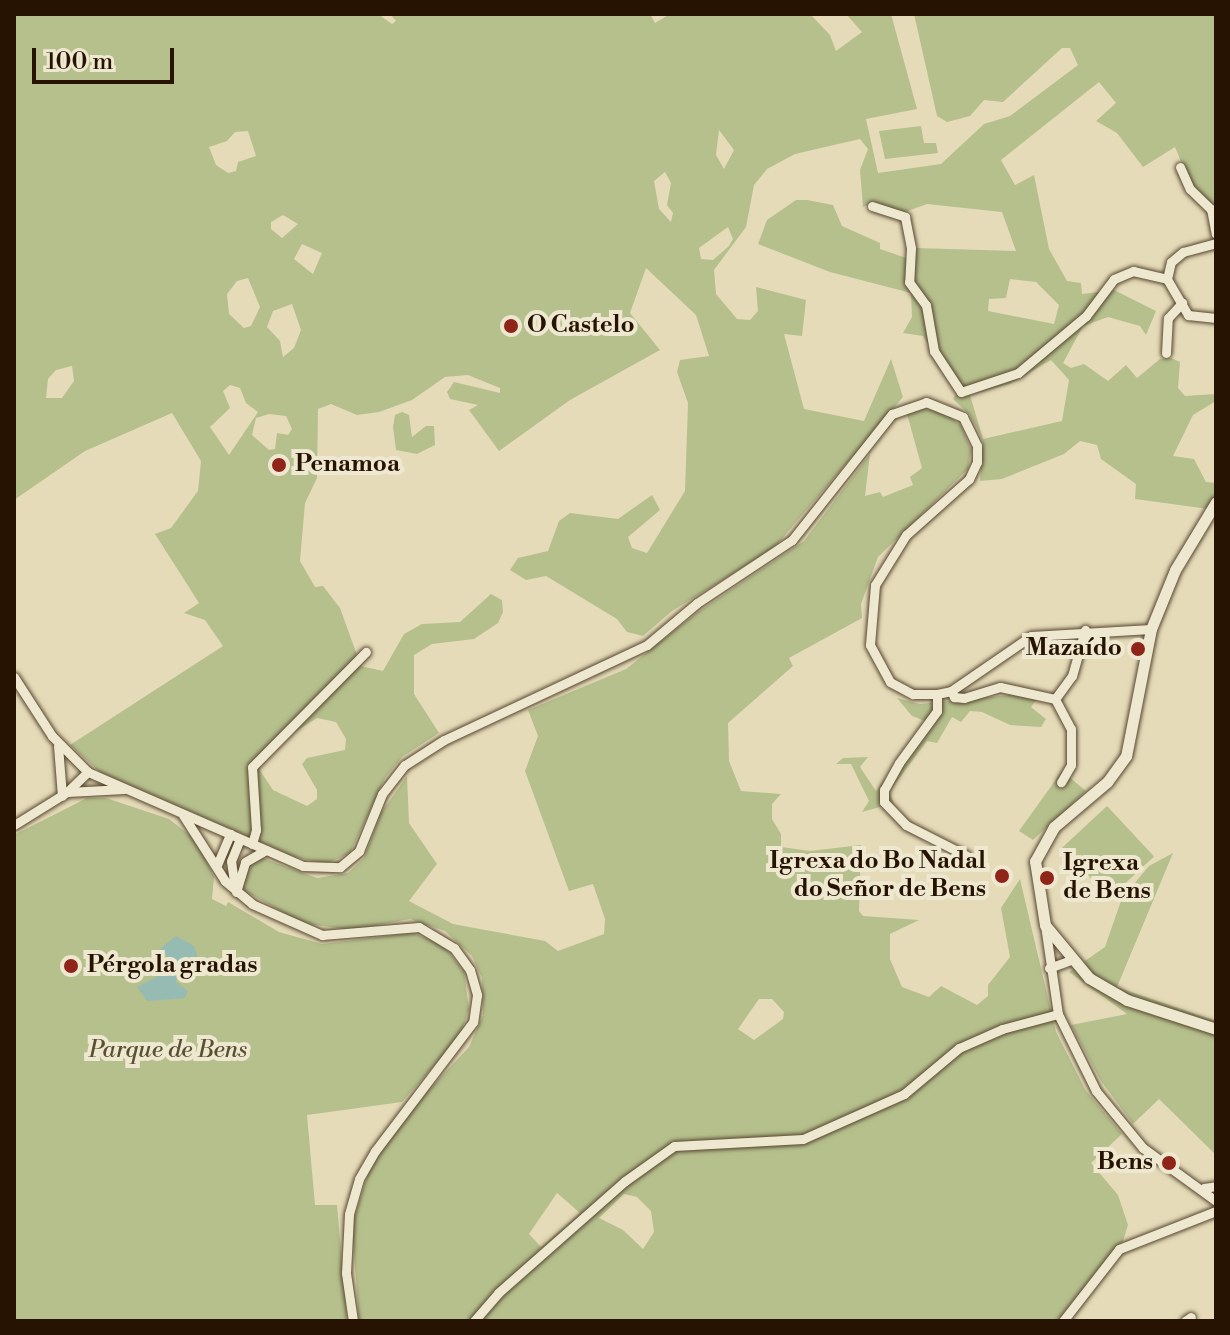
<!DOCTYPE html>
<meta charset="utf-8">
<style>
body{margin:0}
#map{position:relative;width:1230px;height:1335px;overflow:hidden;background:#e5dbb8;font-family:"Libre Bodoni",serif}
div>[style]{position:absolute}
.green>*{inset:0;background:#b6c08d;transform-origin:0 0}
.water>*{inset:0;background:#96bbb3}
.roads{filter:drop-shadow(0 0 2px #56452f) drop-shadow(0 0 2px #56452f)}
.minor>*{height:9px;margin:-4.5px;padding:0 4.5px;transform-origin:4.5px;border-radius:4.5px;background:#eee8d1}
.tertiary>*{height:11px;margin:-5.5px;padding:0 5.5px;transform-origin:5.5px;border-radius:5.5px;background:#eee8d1}
.dots>*{width:22px;height:22px;translate:-50% -50%;box-sizing:border-box;border:4px solid #eee8d1;border-radius:50%}
span{translate:-50% -50%;white-space:nowrap;text-align:center;line-height:1.15;-webkit-text-stroke:8px #eee8d1;paint-order:stroke}
.poi-label{font-size:24px;color:#271301;font-weight:700}
.left{translate:0 -50%;text-align:left}
.right{translate:-100% -50%;text-align:right}
.park-label{font-size:24px;color:#595032;font-style:italic}
.frame{position:absolute;inset:0;border:16px solid #271301;pointer-events:none}
.scale{position:absolute;left:32px;top:48px;width:142px;height:36px;box-sizing:border-box;border:4px solid #271301;border-top:0;padding-left:10px;font-size:24px;line-height:28px;white-space:nowrap;color:#271301;-webkit-text-stroke:6px #eee8d1;paint-order:stroke}
</style>
<div id="map">
<div class="green">
<i style="clip-path:polygon(evenodd,14px 14px,378px 14px,392px 24px,396px 21px,390px 14px,650px 14px,655px 23px,670px 14px,810px 14px,830px 35px,836px 51px,862px 32px,846px 14px,891px 14px,917px 109px,866px 119px,878px 173px,941px 164px,984px 124px,1010px 116px,1078px 65px,1070px 48px,1062px 48px,1003px 102px,984px 100px,970px 116px,947px 122px,937px 116px,914px 14px,1216px 14px,1216px 217px,1187px 176px,1175px 147px,1143px 167px,1117px 133px,1096px 121px,1116px 103px,1099px 82px,1001px 160px,1015px 185px,1034px 175px,1049px 249px,1067px 281px,1081px 283px,1082px 294px,1114px 290px,1156px 311px,1146px 335px,1140px 326px,1108px 317px,1083px 326px,1063px 363px,1071px 368px,1084px 364px,1108px 381px,1126px 365px,1137px 378px,1160px 359px,1171px 358px,1180px 362px,1178px 388px,1185px 396px,1216px 394px,1216px 401px,1193px 415px,1173px 456px,1194px 459px,1206px 482px,1216px 483px,1216px 510px,1135px 499px,1136px 484px,1101px 459px,1097px 445px,1080px 441px,1064px 454px,1002px 479px,980px 481px,983px 440px,970px 415px,953px 399px,957px 392px,923px 336px,903px 333px,912px 317px,911px 293px,830px 272px,758px 244px,767px 220px,796px 200px,807px 200px,833px 205px,842px 226px,880px 243px,880px 249px,912px 260px,915px 248px,1016px 251px,1002px 212px,927px 204px,905px 212px,872px 203px,863px 207px,860px 170px,868px 149px,860px 139px,795px 154px,767px 169px,754px 185px,746px 227px,714px 270px,716px 294px,737px 319px,750px 320px,758px 311px,756px 287px,806px 300px,802px 336px,784px 334px,804px 409px,864px 421px,891px 359px,903px 397px,774px 548px,672px 611px,643px 636px,627px 632px,617px 619px,546px 576px,526px 580px,510px 570px,518px 558px,548px 551px,559px 521px,570px 513px,618px 519px,652px 495px,660px 510px,628px 537px,632px 548px,647px 553px,685px 491px,688px 403px,677px 372px,680px 360px,709px 356px,696px 315px,646px 268px,630px 313px,660px 350px,570px 400px,499px 451px,469px 410px,478px 405px,450px 399px,447px 392px,454px 382px,500px 393px,500px 388px,468px 375px,445px 377px,412px 400px,379px 412px,357px 415px,331px 404px,318px 409px,317px 478px,305px 503px,300px 561px,315px 587px,323px 586px,340px 608px,361px 666px,383px 671px,404px 634px,422px 624px,460px 622px,491px 594px,502px 600px,503px 612px,498px 623px,474px 639px,432px 644px,414px 655px,414px 694px,439px 733px,402px 757px,385px 778px,350px 853px,326px 864px,295px 857px,100px 772px,70px 745px,223px 646px,205px 620px,184px 613px,199px 603px,155px 534px,171px 528px,198px 491px,201px 461px,172px 413px,85px 451px,14px 500px,14px 14px,719px 130px,734px 150px,724px 169px,716px 155px,719px 130px,14px 14px,248px 131px,256px 156px,238px 162px,236px 171px,228px 173px,216px 165px,209px 147px,227px 141px,235px 132px,248px 131px,14px 14px,665px 172px,671px 183px,667px 205px,673px 213px,671px 222px,659px 209px,654px 181px,665px 172px,14px 14px,283px 215px,298px 224px,282px 238px,271px 229px,271px 222px,283px 215px,14px 14px,728px 227px,733px 239px,729px 246px,713px 260px,701px 259px,699px 248px,728px 227px,14px 14px,302px 244px,322px 253px,313px 274px,294px 259px,302px 244px,14px 14px,248px 278px,260px 307px,251px 326px,244px 328px,229px 314px,227px 294px,237px 281px,248px 278px,14px 14px,1010px 279px,1036px 282px,1059px 305px,1054px 324px,988px 311px,989px 299px,1006px 298px,1010px 279px,14px 14px,292px 304px,301px 330px,294px 348px,283px 357px,280px 341px,267px 327px,273px 311px,292px 304px,14px 14px,1051px 360px,1069px 380px,1062px 421px,983px 439px,970px 395px,1010px 384px,1051px 360px,14px 14px,72px 366px,74px 381px,62px 398px,46px 398px,48px 379px,56px 370px,72px 366px,14px 14px,230px 385px,240px 388px,246px 403px,258px 412px,229px 455px,210px 427px,230px 408px,223px 391px,230px 385px,14px 14px,269px 414px,286px 416px,292px 429px,288px 435px,277px 433px,275px 449px,269px 450px,252px 435px,256px 418px,269px 414px,14px 14px,317px 718px,336px 722px,346px 739px,345px 750px,307px 758px,302px 764px,317px 790px,317px 799px,307px 806px,273px 790px,259px 769px,274px 745px,317px 718px)"></i>
<i style="clip-path:polygon(921px 126px,924px 143px,936px 143px,938px 153px,885px 159px,879px 131px)"></i>
<i style="clip-path:polygon(evenodd,923px 409px,944px 412px,961px 426px,971px 450px,968px 469px,878px 557px,861px 604px,862px 618px,789px 658px,793px 666px,728px 723px,729px 761px,741px 791px,781px 794px,772px 804px,772px 819px,781px 834px,781px 847px,810px 851px,861px 845px,859px 911px,863px 916px,919px 920px,890px 934px,890px 959px,902px 987px,929px 997px,941px 986px,977px 1005px,988px 996px,988px 985px,1010px 957px,1001px 908px,1020px 879px,1056px 1032px,1086px 1091px,1122px 1134px,1091px 1163px,1118px 1195px,1128px 1225px,1123px 1241px,1057px 1321px,359px 1321px,352px 1225px,370px 1168px,409px 1111px,469px 1047px,483px 1015px,482px 978px,472px 956px,445px 931px,410px 919px,351px 930px,302px 923px,245px 891px,241px 879px,248px 866px,260px 857px,317px 878px,348px 873px,364px 858px,381px 813px,407px 776px,409px 823px,437px 864px,409px 901px,453px 924px,545px 941px,558px 951px,604px 934px,605px 919px,593px 884px,569px 891px,525px 771px,538px 736px,528px 710px,626px 669px,698px 612px,804px 541px,870px 454px,865px 496px,880px 492px,883px 497px,913px 485px,910px 477px,922px 468px,907px 414px,923px 409px,759px 999px,772px 999px,784px 1012px,783px 1019px,754px 1040px,738px 1029px,759px 999px,923px 409px,557px 1193px,580px 1213px,541px 1247px,529px 1234px,557px 1193px,923px 409px,624px 1194px,637px 1197px,651px 1211px,654px 1232px,643px 1249px,623px 1230px,599px 1218px,624px 1194px)"></i>
<i style="clip-path:polygon(402px 412px,409px 415px,412px 437px,426px 426px,434px 426px,435px 445px,417px 454px,396px 450px,393px 427px,395px 415px)"></i>
<i style="clip-path:polygon(1010px 695px,1037px 699px,1031px 707px,1046px 719px,1041px 727px,1010px 725px,982px 712px,970px 711px,961px 722px,952px 717px,937px 743px,927px 741px,889px 792px,894px 803px,862px 812px,869px 801px,851px 764px,836px 764px,843px 758px,868px 757px,860px 767px,876px 791px,928px 722px,912px 716px,897px 698px,920px 704px)"></i>
<i style="clip-path:polygon(1062px 771px,1086px 791px,1033px 840px,1019px 831px)"></i>
<i style="clip-path:polygon(87px 798px,106px 798px,169px 819px,196px 840px,214px 877px,212px 899px,226px 906px,228px 902px,279px 932px,322px 944px,413px 933px,443px 945px,464px 972px,469px 1009px,460px 1036px,402px 1102px,307px 1115px,315px 1205px,337px 1205px,347px 1321px,14px 1321px,14px 830px,16px 834px)"></i>
<i style="left:1107px;top:806px;width:69px;height:61px;rotate:47deg"></i>
<i style="clip-path:polygon(1173px 853px,1117px 987px,1216px 1021px,1215px 1154px,1159px 1099px,1133px 1124px,1101px 1081px,1071px 1025px,1127px 1014px,1069px 972px,1105px 947px,1122px 898px,1149px 866px)"></i>
</div>
<div class="water">
<i style="clip-path:polygon(176px 936px,194px 946px,202px 969px,176px 970px,176px 982px,188px 991px,185px 998px,147px 1001px,137px 987px,164px 973px,170px 959px,160px 949px)"></i>
</div>
<div class="roads">
<div class="minor">
<i style="left:1180px;top:167px;width:24px;rotate:66deg"></i>
<i style="left:1190px;top:189px;width:29px;rotate:44deg"></i>
<i style="left:1211px;top:209px;width:25px;rotate:79deg"></i>
<i style="left:872px;top:206px;width:35px;rotate:18deg"></i>
<i style="left:905px;top:217px;width:32px;rotate:79deg"></i>
<i style="left:911px;top:248px;width:34px;rotate:93deg"></i>
<i style="left:909px;top:282px;width:29px;rotate:54deg"></i>
<i style="left:926px;top:305px;width:47px;rotate:80.1deg"></i>
<i style="left:934px;top:351px;width:49px;rotate:56.6deg"></i>
<i style="left:961px;top:392px;width:60px;rotate:-18.4deg"></i>
<i style="left:1018px;top:373px;width:89px;rotate:-40deg"></i>
<i style="left:1086px;top:316px;width:46px;rotate:-52.9deg"></i>
<i style="left:1114px;top:279px;width:21px;rotate:-23deg"></i>
<i style="left:1133px;top:271px;width:35px;rotate:13deg"></i>
<i style="left:1167px;top:279px;width:17px;rotate:-77deg"></i>
<i style="left:1171px;top:262px;width:16px;rotate:-40deg"></i>
<i style="left:1183px;top:252px;width:34px;rotate:-15deg"></i>
<i style="left:1167px;top:279px;width:42px;rotate:59.7deg"></i>
<i style="left:1188px;top:315px;width:28px;rotate:6deg"></i>
<i style="left:1166px;top:353px;width:35px;rotate:-87deg"></i>
<i style="left:1168px;top:318px;width:21px;rotate:-47deg"></i>
<i style="left:14px;top:677px;width:70px;rotate:57.2deg"></i>
<i style="left:52px;top:736px;width:51px;rotate:45deg"></i>
<i style="left:88px;top:772px;width:235px;rotate:23.6deg"></i>
<i style="left:303px;top:866px;width:37px;rotate:2deg"></i>
<i style="left:340px;top:867px;width:25px;rotate:-40deg"></i>
<i style="left:359px;top:851px;width:61px;rotate:-68deg"></i>
<i style="left:382px;top:794px;width:37px;rotate:-52deg"></i>
<i style="left:405px;top:765px;width:46px;rotate:-32.7deg"></i>
<i style="left:444px;top:740px;width:224px;rotate:-25.1deg"></i>
<i style="left:647px;top:645px;width:65px;rotate:-40deg"></i>
<i style="left:697px;top:603px;width:114px;rotate:-33.6deg"></i>
<i style="left:792px;top:540px;width:161px;rotate:-51.6deg"></i>
<i style="left:892px;top:414px;width:36px;rotate:-19deg"></i>
<i style="left:926px;top:402px;width:40px;rotate:22deg"></i>
<i style="left:963px;top:417px;width:32px;rotate:64deg"></i>
<i style="left:977px;top:446px;width:16px;rotate:90deg"></i>
<i style="left:977px;top:462px;width:19px;rotate:115deg"></i>
<i style="left:969px;top:479px;width:84px;rotate:138.4deg"></i>
<i style="left:906px;top:535px;width:59px;rotate:121.8deg"></i>
<i style="left:875px;top:585px;width:60px;rotate:94.8deg"></i>
<i style="left:870px;top:645px;width:42px;rotate:61.6deg"></i>
<i style="left:890px;top:682px;width:26px;rotate:28deg"></i>
<i style="left:913px;top:694px;width:24px"></i>
<i style="left:937px;top:694px;width:14px;rotate:-12deg"></i>
<i style="left:951px;top:691px;width:97px;rotate:-34.5deg"></i>
<i style="left:1031px;top:636px;width:120px;rotate:-3.3deg"></i>
<i style="left:951px;top:691px;width:7px;rotate:63deg"></i>
<i style="left:954px;top:697px;width:10px;rotate:6deg"></i>
<i style="left:964px;top:698px;width:38px;rotate:-17deg"></i>
<i style="left:1000px;top:687px;width:56px;rotate:12.3deg"></i>
<i style="left:1055px;top:699px;width:34px;rotate:62deg"></i>
<i style="left:1071px;top:729px;width:36px;rotate:90deg"></i>
<i style="left:1071px;top:765px;width:20px;rotate:120deg"></i>
<i style="left:937px;top:694px;width:17px;rotate:90deg"></i>
<i style="left:937px;top:711px;width:64px;rotate:126.2deg"></i>
<i style="left:899px;top:763px;width:31px;rotate:119deg"></i>
<i style="left:884px;top:790px;width:12px;rotate:90deg"></i>
<i style="left:884px;top:802px;width:32px;rotate:46deg"></i>
<i style="left:906px;top:825px;width:68px;rotate:26.9deg"></i>
<i style="left:1055px;top:699px;width:29px;rotate:-54deg"></i>
<i style="left:1072px;top:676px;width:48px;rotate:-74.2deg"></i>
<i style="left:58px;top:746px;width:50px;rotate:85.4deg"></i>
<i style="left:67px;top:792px;width:57px;rotate:-3deg"></i>
<i style="left:183px;top:815px;width:78px;rotate:57.5deg"></i>
<i style="left:225px;top:881px;width:35px;rotate:40deg"></i>
<i style="left:252px;top:904px;width:77px;rotate:23.9deg"></i>
<i style="left:322px;top:935px;width:97px;rotate:-4.7deg"></i>
<i style="left:419px;top:927px;width:41px;rotate:31deg"></i>
<i style="left:454px;top:948px;width:27px;rotate:54deg"></i>
<i style="left:470px;top:970px;width:26px;rotate:74deg"></i>
<i style="left:477px;top:995px;width:27px;rotate:98deg"></i>
<i style="left:473px;top:1022px;width:162px;rotate:127.2deg"></i>
<i style="left:375px;top:1151px;width:32px;rotate:120deg"></i>
<i style="left:359px;top:1179px;width:36px;rotate:106deg"></i>
<i style="left:349px;top:1214px;width:59px;rotate:92.9deg"></i>
<i style="left:346px;top:1273px;width:49px;rotate:81.7deg"></i>
<i style="left:14px;top:825px;width:62px;rotate:-31.9deg"></i>
<i style="left:67px;top:792px;width:29px;rotate:-44deg"></i>
<i style="left:252px;top:844px;width:15px;rotate:-74deg"></i>
<i style="left:256px;top:830px;width:63px;rotate:-93.6deg"></i>
<i style="left:252px;top:767px;width:162px;rotate:-45.3deg"></i>
<i style="left:217px;top:865px;width:34px;rotate:-67deg"></i>
<i style="left:235px;top:889px;width:28px;rotate:-98deg"></i>
<i style="left:231px;top:861px;width:24px;rotate:-68deg"></i>
<i style="left:236px;top:892px;width:31px;rotate:-73deg"></i>
<i style="left:245px;top:862px;width:24px;rotate:-30deg"></i>
<i style="left:1045px;top:925px;width:90px;rotate:81.7deg"></i>
<i style="left:1058px;top:1014px;width:86px;rotate:63.7deg"></i>
<i style="left:1096px;top:1091px;width:74px;rotate:50.5deg"></i>
<i style="left:1143px;top:1148px;width:90px;rotate:36deg"></i>
<i style="left:1049px;top:968px;width:23px;rotate:-20deg"></i>
<i style="left:1204px;top:1188px;width:12px;rotate:-9deg"></i>
<i style="left:474px;top:1321px;width:37px;rotate:-49deg"></i>
<i style="left:498px;top:1293px;width:169px;rotate:-41.4deg"></i>
<i style="left:625px;top:1181px;width:60px;rotate:-35.5deg"></i>
<i style="left:674px;top:1146px;width:129px;rotate:-3.1deg"></i>
<i style="left:803px;top:1139px;width:111px;rotate:-24deg"></i>
<i style="left:904px;top:1094px;width:72px;rotate:-39.9deg"></i>
<i style="left:959px;top:1048px;width:47px;rotate:-23.8deg"></i>
<i style="left:1002px;top:1029px;width:58px;rotate:-15deg"></i>
<i style="left:1063px;top:1321px;width:91px;rotate:-52.1deg"></i>
<i style="left:1119px;top:1249px;width:104px;rotate:-21.4deg"></i>
<i style="left:1185px;top:1321px;width:7px;rotate:-34deg"></i>
</div>
<div class="tertiary">
<i style="left:1216px;top:502px;width:79px;rotate:121.1deg"></i>
<i style="left:1175px;top:570px;width:64px;rotate:112.1deg"></i>
<i style="left:1151px;top:629px;width:129px;rotate:101.1deg"></i>
<i style="left:1126px;top:756px;width:32px;rotate:126deg"></i>
<i style="left:1107px;top:782px;width:70px;rotate:139.7deg"></i>
<i style="left:1054px;top:827px;width:39px;rotate:119deg"></i>
<i style="left:1035px;top:861px;width:65px;rotate:81.1deg"></i>
<i style="left:1045px;top:925px;width:69px;rotate:50.3deg"></i>
<i style="left:1089px;top:978px;width:44px;rotate:30.1deg"></i>
<i style="left:1127px;top:1000px;width:94px;rotate:18deg"></i>
</div>
</div>
<div class="dots">
<i style="left:511px;top:326px;background:#8f2418"></i>
<i style="left:279px;top:465px;background:#8f2418"></i>
<i style="left:1138px;top:649px;background:#8f2418"></i>
<i style="left:1002px;top:876px;background:#8f2418"></i>
<i style="left:1047px;top:878px;background:#8f2418"></i>
<i style="left:71px;top:966px;background:#8f2418"></i>
<i style="left:1169px;top:1163px;background:#8f2418"></i>
</div>
<div class="poi-label">
<span class="left" style="left:527px;top:326px">O Castelo</span>
<span class="left" style="left:295px;top:465px">Penamoa</span>
<span class="right" style="left:1122px;top:649px">Mazaído</span>
<span class="right" style="left:986px;top:876px">Igrexa do Bo Nadal<br>do Señor de Bens</span>
<span class="left" style="left:1063px;top:878px">Igrexa<br>de Bens</span>
<span class="left" style="left:87px;top:966px">Pérgola gradas</span>
<span class="right" style="left:1153px;top:1163px">Bens</span>
</div>
<div class="park-label">
<span style="left:168px;top:1051px">Parque de Bens</span>
</div>
<div class="frame"></div>
<div class="scale">100 m</div>
</div>
